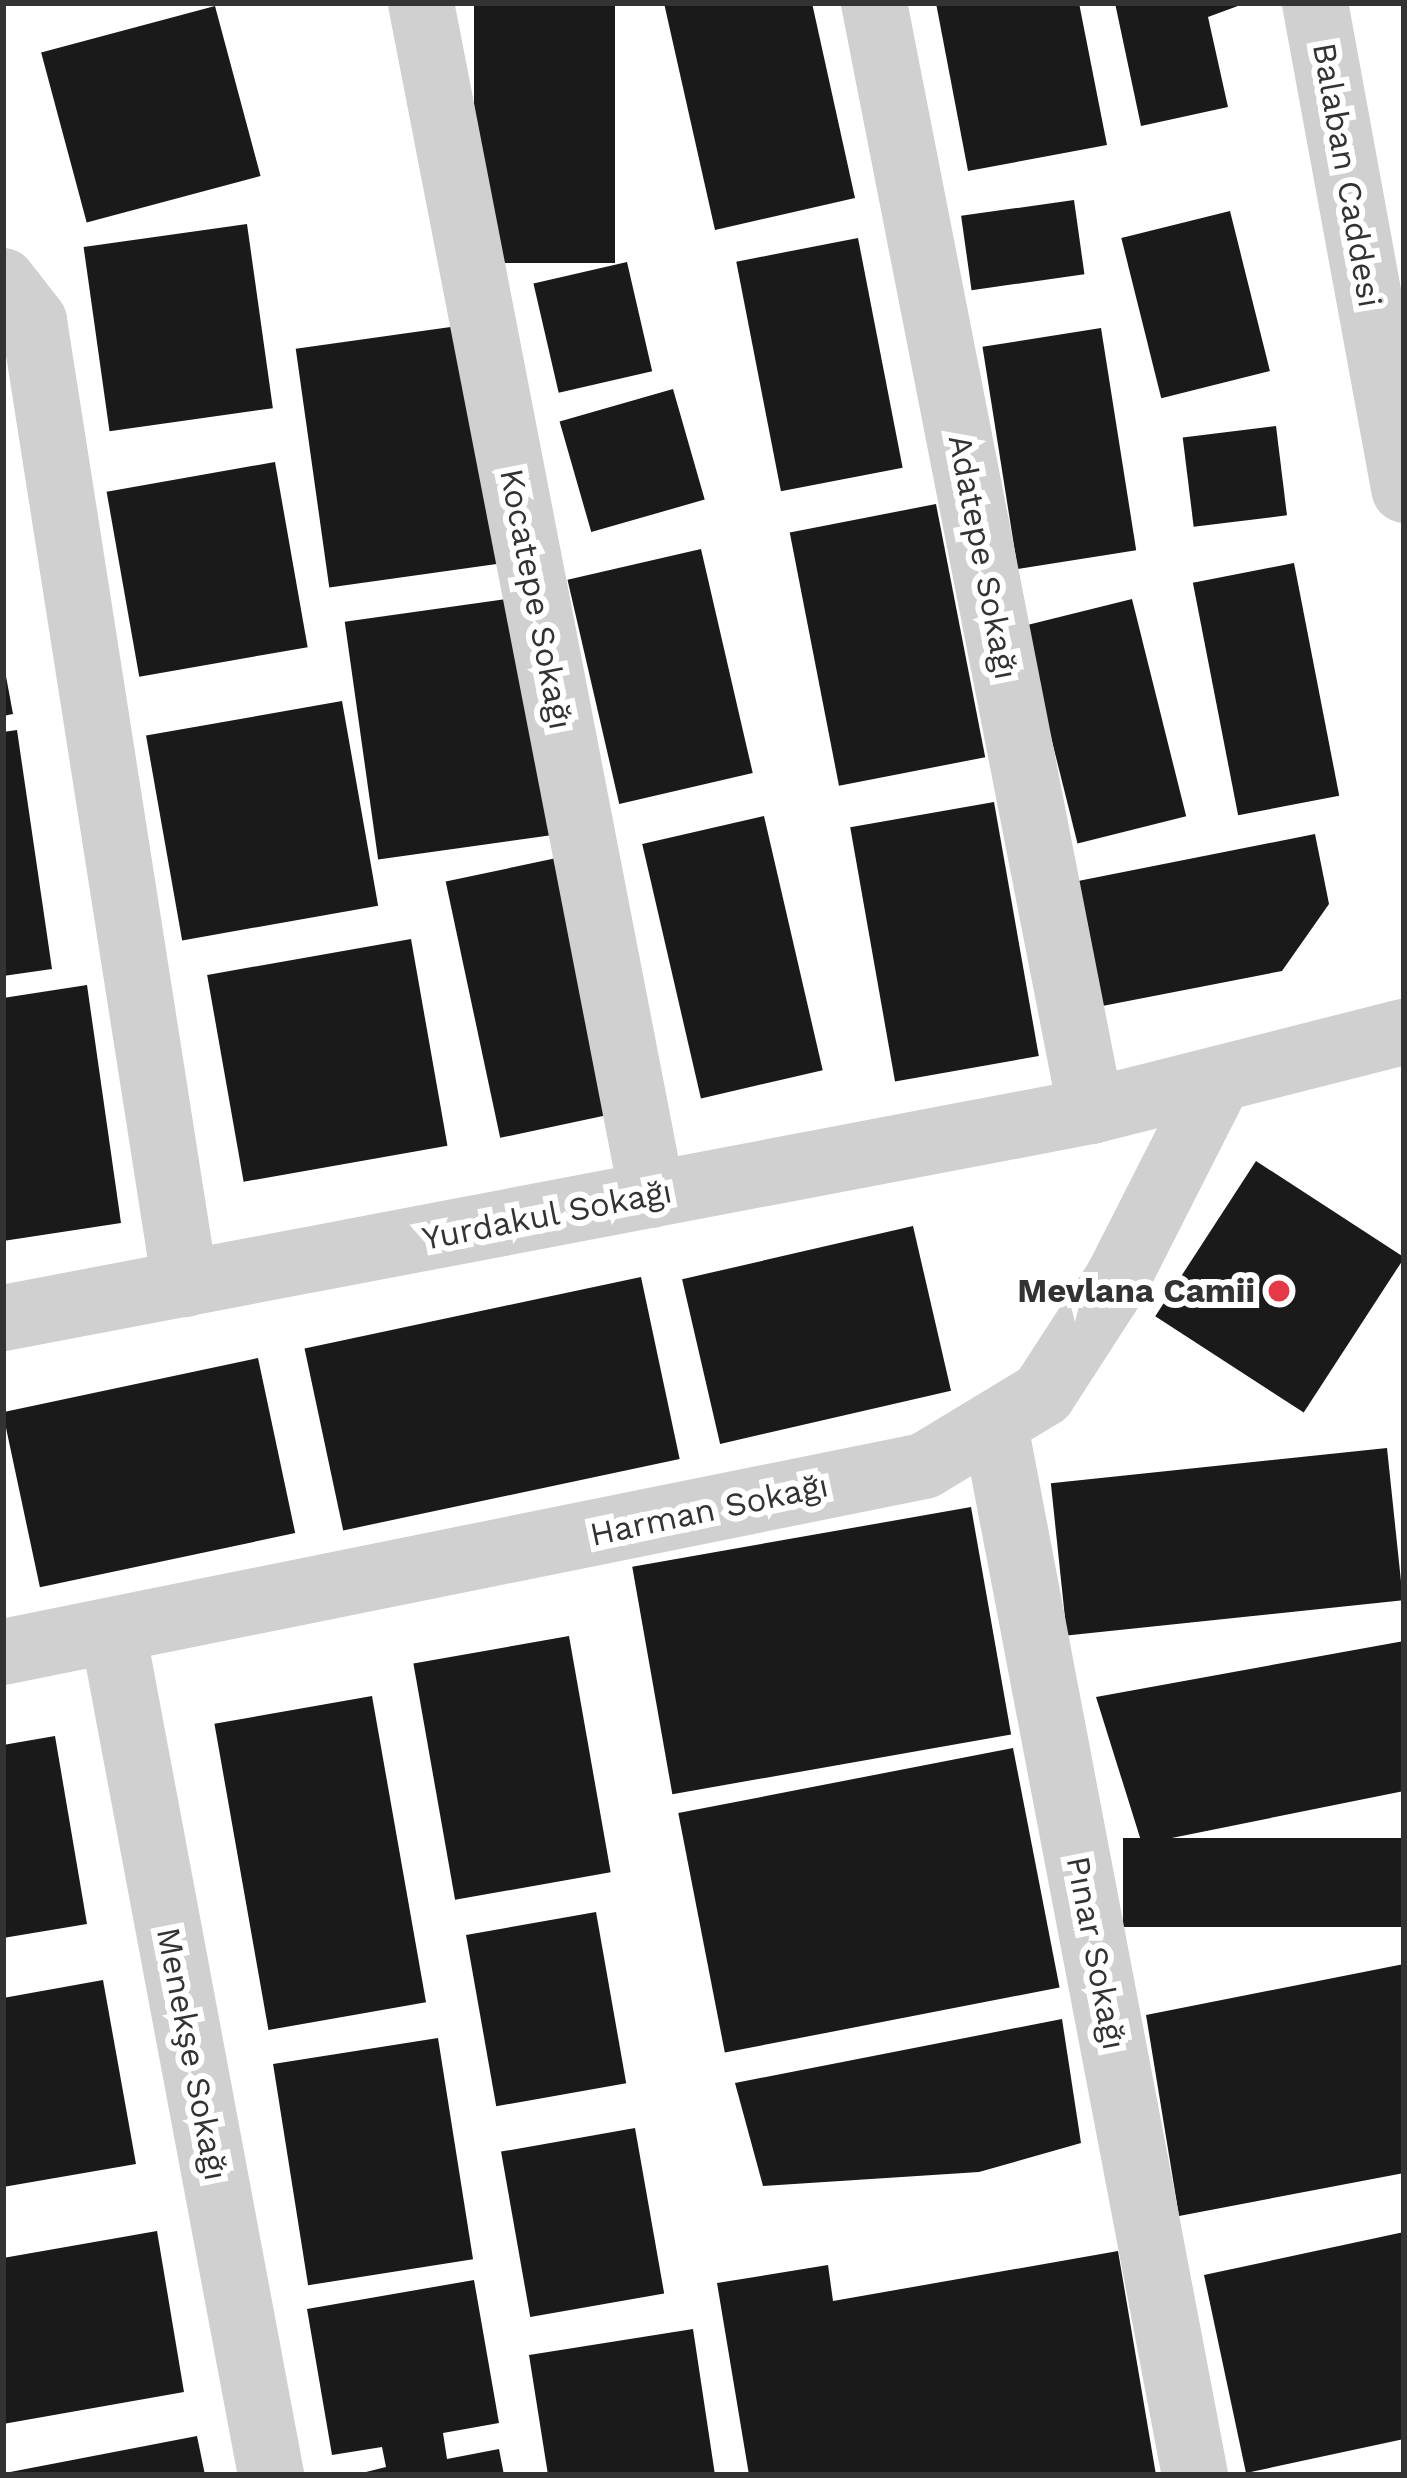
<!DOCTYPE html>
<meta charset="utf-8">
<style>
body{margin:0}
#map{position:relative;width:1407px;height:2478px;overflow:hidden;background:#fff;font-family:"Work Sans",sans-serif}
div>[style]{position:absolute}
.building>*{inset:0;background:#1a1a1a;transform-origin:0 0}
.minor>*{height:66px;margin:-33px;padding:0 33px;transform-origin:33px;border-radius:33px;background:#d0d0d0}
.dots>*{width:33px;height:33px;translate:-50% -50%;box-sizing:border-box;border:6px solid #fff;border-radius:50%}
span{translate:-50% -50%;white-space:nowrap;text-align:center;line-height:1.15;-webkit-text-stroke:12px #fff;paint-order:stroke}
.street-label{font-size:33px;color:#333}
.poi-label{font-size:33px;color:#333;font-weight:700}
.right{translate:-100% -50%;text-align:right}
.frame{position:absolute;inset:0;border:6px solid #333;pointer-events:none}
</style>
<div id="map">
<div class="building">
<i style="left:474px;top:3px;width:141px;height:260px"></i>
<i style="clip-path:polygon(664px 3px,812px 3px,855px 198px,715px 230px)"></i>
<i style="clip-path:polygon(936px 3px,1079px 3px,1107px 145px,968px 171px)"></i>
<i style="clip-path:polygon(1115px 3px,1246px 3px,1208px 17px,1228px 107px,1141px 126px)"></i>
<i style="left:215px;top:6px;width:176px;height:180px;rotate:75deg"></i>
<i style="left:1074px;top:200px;width:75px;height:114px;rotate:82deg"></i>
<i style="left:1230px;top:211px;width:165px;height:112px;rotate:76deg"></i>
<i style="left:247px;top:224px;width:186px;height:165px;rotate:82deg"></i>
<i style="left:858px;top:238px;width:234px;height:124px;rotate:79deg"></i>
<i style="left:627px;top:262px;width:112px;height:96px;rotate:77deg"></i>
<i style="left:472px;top:324px;width:241px;height:178px;rotate:82deg"></i>
<i style="left:1101px;top:328px;width:225px;height:120px;rotate:81deg"></i>
<i style="left:673px;top:389px;width:115px;height:118px;rotate:74deg"></i>
<i style="left:1276px;top:426px;width:90px;height:94px;rotate:83deg"></i>
<i style="left:275px;top:462px;width:188px;height:171px;rotate:80deg"></i>
<i style="left:936px;top:504px;width:258px;height:149px;rotate:79deg"></i>
<i style="left:701px;top:549px;width:230px;height:137px;rotate:77deg"></i>
<i style="left:1294px;top:563px;width:237px;height:103px;rotate:79deg"></i>
<i style="left:521px;top:597px;width:240px;height:178px;rotate:82deg"></i>
<i style="left:1132px;top:599px;width:224px;height:112px;rotate:76deg"></i>
<i style="clip-path:polygon(3px 660px,13px 714px,3px 716px)"></i>
<i style="left:342px;top:701px;width:208px;height:199px;rotate:80deg"></i>
<i style="clip-path:polygon(17px 730px,52px 969px,3px 976px,3px 732px)"></i>
<i style="left:994px;top:802px;width:258px;height:146px;rotate:80deg"></i>
<i style="left:764px;top:816px;width:261px;height:125px;rotate:77deg"></i>
<i style="clip-path:polygon(1315px 834px,1329px 904px,1282px 971px,1092px 1008px,1068px 883px)"></i>
<i style="left:566px;top:856px;width:262px;height:123px;rotate:78deg"></i>
<i style="left:411px;top:939px;width:210px;height:207px;rotate:80deg"></i>
<i style="clip-path:polygon(87px 985px,121px 1223px,3px 1241px,3px 998px)"></i>
<i style="left:1256px;top:1161px;width:177px;height:185px;rotate:33deg"></i>
<i style="left:913px;top:1226px;width:169px;height:237px;rotate:77deg"></i>
<i style="left:641px;top:1277px;width:186px;height:344px;rotate:78deg"></i>
<i style="left:258px;top:1358px;width:179px;height:261px;rotate:78deg"></i>
<i style="left:1387px;top:1448px;width:153px;height:338px;rotate:84deg"></i>
<i style="left:971px;top:1507px;width:231px;height:344px;rotate:80deg"></i>
<i style="left:569px;top:1636px;width:240px;height:158px;rotate:80deg"></i>
<i style="clip-path:polygon(1404px 1641px,1404px 1791px,1142px 1844px,1096px 1697px)"></i>
<i style="left:372px;top:1696px;width:311px;height:160px;rotate:80deg"></i>
<i style="clip-path:polygon(55px 1736px,87px 1924px,3px 1938px,3px 1745px)"></i>
<i style="left:1013px;top:1748px;width:244px;height:341px;rotate:79deg"></i>
<i style="left:1404px;top:1838px;width:89px;height:281px;rotate:90deg"></i>
<i style="left:596px;top:1912px;width:174px;height:132px;rotate:80deg"></i>
<i style="clip-path:polygon(1404px 1964px,1404px 2173px,1179px 2216px,1146px 2015px)"></i>
<i style="clip-path:polygon(103px 1980px,136px 2164px,3px 2187px,3px 1998px)"></i>
<i style="clip-path:polygon(1062px 2019px,1081px 2143px,979px 2172px,763px 2186px,735px 2083px)"></i>
<i style="left:438px;top:2038px;width:224px;height:167px;rotate:81deg"></i>
<i style="left:635px;top:2128px;width:168px;height:136px;rotate:80deg"></i>
<i style="clip-path:polygon(157px 2231px,184px 2392px,3px 2424px,3px 2258px)"></i>
<i style="clip-path:polygon(1404px 2232px,1404px 2439px,1246px 2473px,1204px 2275px)"></i>
<i style="clip-path:polygon(1118px 2251px,1156px 2475px,749px 2475px,717px 2283px,828px 2265px,833px 2301px)"></i>
<i style="clip-path:polygon(474px 2280px,499px 2423px,443px 2433px,447px 2459px,499px 2449px,504px 2475px,354px 2475px,386px 2467px,382px 2447px,332px 2455px,307px 2309px)"></i>
<i style="clip-path:polygon(693px 2329px,715px 2475px,548px 2475px,529px 2355px)"></i>
<i style="clip-path:polygon(197px 2436px,205px 2475px,6px 2475px,5px 2473px)"></i>
</div>
<div class="minor">
<i style="left:421px;top:3px;width:1214px;rotate:79.03deg"></i>
<i style="left:874px;top:3px;width:1129px;rotate:78.92deg"></i>
<i style="left:1315px;top:3px;width:495px;rotate:79.6deg"></i>
<i style="left:3px;top:281px;width:51px;rotate:52.2deg"></i>
<i style="left:34px;top:321px;width:975px;rotate:81.09deg"></i>
<i style="left:3px;top:1318px;width:1108px;rotate:-10.77deg"></i>
<i style="left:1091px;top:1111px;width:323px;rotate:-14.2deg"></i>
<i style="left:996px;top:1431px;width:1063px;rotate:79.21deg"></i>
<i style="left:113px;top:1632px;width:858px;rotate:79.38deg"></i>
<i style="left:3px;top:1652px;width:940px;rotate:-11.42deg"></i>
<i style="left:924px;top:1466px;width:139px;rotate:-31.2deg"></i>
<i style="left:1043px;top:1394px;width:138px;rotate:-57.1deg"></i>
<i style="left:1118px;top:1278px;width:223px;rotate:-63.1deg"></i>
</div>
<div class="dots">
<i style="left:1279px;top:1291px;background:#e63946"></i>
</div>
<div class="street-label">
<span style="left:1347px;top:175px;rotate:80deg">Balaban Caddesi</span>
<span style="left:983px;top:557px;rotate:79deg">Adatepe Sokağı</span>
<span style="left:536px;top:599px;rotate:79deg">Kocatepe Sokağı</span>
<span style="left:547px;top:1215px;rotate:-11deg">Yurdakul Sokağı</span>
<span style="left:709px;top:1510px;rotate:-12deg">Harman Sokağı</span>
<span style="left:1096px;top:1953px;rotate:79deg">Pınar Sokağı</span>
<span style="left:192px;top:2054px;rotate:79deg">Menekşe Sokağı</span>
</div>
<div class="poi-label">
<span class="right" style="left:1255px;top:1291px">Mevlana Camii</span>
</div>
<div class="frame"></div>
</div>
